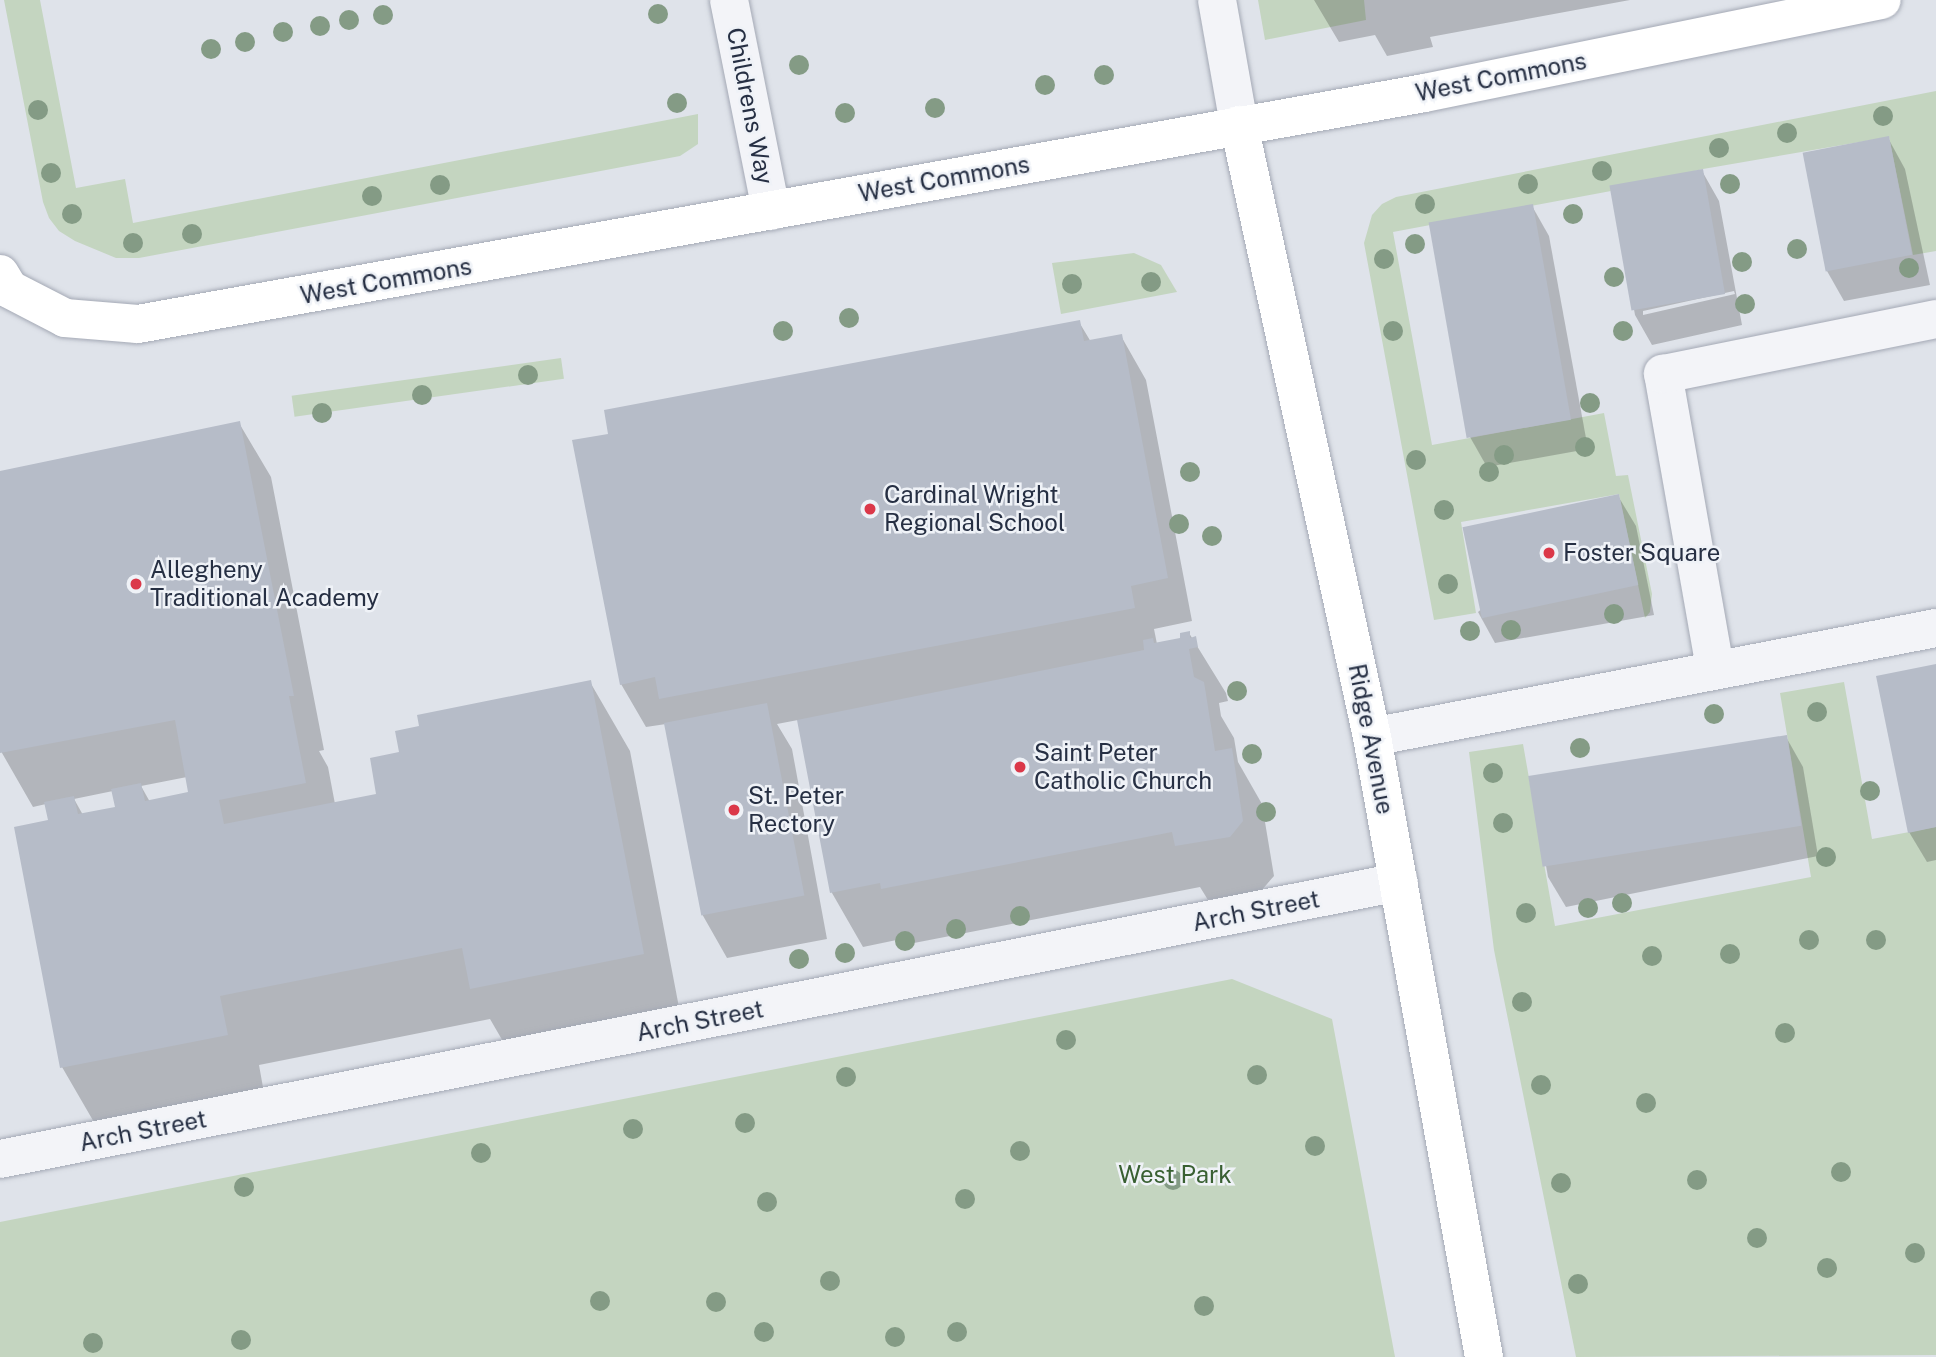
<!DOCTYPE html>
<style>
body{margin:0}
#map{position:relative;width:1936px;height:1357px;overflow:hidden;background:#dfe3ea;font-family:"Public Sans",sans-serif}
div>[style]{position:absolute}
.green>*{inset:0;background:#c4d5c0;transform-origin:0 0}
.shadow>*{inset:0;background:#0003}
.building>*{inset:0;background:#b6bcc8;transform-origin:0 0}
.roads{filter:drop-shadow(0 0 2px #a4a9b5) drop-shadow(0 0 2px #a4a9b5)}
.minor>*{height:38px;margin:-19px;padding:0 19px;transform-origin:19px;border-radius:19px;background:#f3f4f8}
.secondary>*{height:38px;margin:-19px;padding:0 19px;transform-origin:19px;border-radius:19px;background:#fff}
.trees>*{width:20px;height:20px;margin:-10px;border-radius:50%;background:#849b85}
.dots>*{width:19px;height:19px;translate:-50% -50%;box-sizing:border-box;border:4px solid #eff2f7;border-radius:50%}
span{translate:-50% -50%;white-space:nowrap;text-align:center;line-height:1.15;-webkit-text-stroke:5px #eff2f7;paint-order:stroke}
.street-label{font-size:24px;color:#262f43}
.poi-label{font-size:24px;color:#262f43}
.left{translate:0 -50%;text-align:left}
.park-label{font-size:24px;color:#396032}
</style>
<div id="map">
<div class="green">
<i style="clip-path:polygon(4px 0,40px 0,76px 188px,125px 179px,133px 223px,698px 114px,698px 144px,680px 156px,139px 258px,116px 258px,75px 241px,59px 231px,49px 218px,43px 202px)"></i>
<i style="clip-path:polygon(1258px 0,1364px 0,1366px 20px,1265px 40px)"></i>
<i style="clip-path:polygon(1936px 91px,1936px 251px,1913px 255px,1889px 137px,1703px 169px,1611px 191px,1393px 232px,1432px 445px,1604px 413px,1616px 476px,1628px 475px,1652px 594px,1650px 612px,1645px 618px,1619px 494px,1461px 522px,1476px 613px,1434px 620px,1364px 243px,1372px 215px,1382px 204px,1396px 197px)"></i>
<i style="clip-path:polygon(1134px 253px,1161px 265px,1177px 292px,1061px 314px,1052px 263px)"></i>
<i style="left:561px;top:358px;width:21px;height:272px;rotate:82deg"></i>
<i style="clip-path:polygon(1844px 682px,1872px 839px,1936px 827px,1936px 1355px,1576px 1357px,1494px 950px,1469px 752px,1523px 744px,1555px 926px,1811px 877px,1780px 693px)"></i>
<i style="clip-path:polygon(1232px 979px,1332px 1019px,1395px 1357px,0 1357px,0 1222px)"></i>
</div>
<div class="shadow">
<i style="clip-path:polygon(1314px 0,1630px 0,1430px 37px,1433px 47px,1387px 56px,1375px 35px,1339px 42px)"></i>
<i style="clip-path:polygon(1888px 138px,1905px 169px,1930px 285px,1844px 301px,1827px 271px)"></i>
<i style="clip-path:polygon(evenodd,1702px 171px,1719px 201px,1742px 325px,1652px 345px,1635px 315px,1613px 193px,1702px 171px,1734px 291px,1735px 294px,1643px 315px,1643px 311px,1734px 291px)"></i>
<i style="clip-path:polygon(1532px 206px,1549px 236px,1588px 449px,1487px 467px,1470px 437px)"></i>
<i style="clip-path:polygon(1079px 322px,1091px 342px,1121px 336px,1146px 380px,1192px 621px,1154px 629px,1157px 644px,1182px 639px,1189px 633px,1226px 693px,1228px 701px,1219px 703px,1221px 716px,1234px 738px,1238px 762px,1262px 804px,1274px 876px,1261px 891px,1208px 900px,1200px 887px,914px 943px,911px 937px,863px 947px,832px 893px,798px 720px,777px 724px,792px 749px,827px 939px,727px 958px,702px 914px,666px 724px,646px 727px,621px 684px,610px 435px)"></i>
<i style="clip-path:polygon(evenodd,239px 423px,271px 477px,324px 750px,319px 751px,328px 767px,335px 804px,378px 795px,401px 754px,590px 682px,630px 751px,682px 1023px,512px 1057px,490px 1019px,259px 1065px,266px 1104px,102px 1136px,62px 1067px,50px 821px,46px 804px,33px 807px,2px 753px,0 743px,0 473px,239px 423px,187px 777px,190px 794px,150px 802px,141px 786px,187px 777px,239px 423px,113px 791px,117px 808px,83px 815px,74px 799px,113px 791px)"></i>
<i style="clip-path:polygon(1618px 496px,1636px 526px,1654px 615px,1495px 643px,1478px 612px)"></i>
<i style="clip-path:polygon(1936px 665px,1936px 860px,1927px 862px,1909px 832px)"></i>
<i style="clip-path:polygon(1786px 737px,1803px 767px,1818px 856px,1566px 907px,1548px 877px,1532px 786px)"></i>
</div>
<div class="building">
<i style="left:1889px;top:136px;width:121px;height:88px;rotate:79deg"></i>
<i style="left:1703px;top:169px;width:127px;height:95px;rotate:80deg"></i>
<i style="left:1533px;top:204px;width:219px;height:106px;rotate:80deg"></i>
<i style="clip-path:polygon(1080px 320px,1084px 341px,1122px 334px,1168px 578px,1131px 586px,1135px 608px,659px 699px,655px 677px,620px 685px,572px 440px,608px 434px,604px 410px)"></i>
<i style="clip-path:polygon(240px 421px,294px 696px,289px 696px,306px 783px,219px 800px,224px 824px,376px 794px,370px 758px,399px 752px,395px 731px,419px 726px,417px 715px,591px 680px,644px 954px,470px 989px,462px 948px,220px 996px,228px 1035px,60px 1068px,14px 827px,48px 820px,44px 802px,74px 796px,78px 814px,115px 807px,111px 789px,141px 783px,145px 801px,188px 792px,175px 720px,0 753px,0 471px)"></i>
<i style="left:1619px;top:494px;width:93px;height:160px;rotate:78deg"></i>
<i style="clip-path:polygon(1190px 631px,1190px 638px,1196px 636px,1198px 647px,1189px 649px,1194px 677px,1204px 682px,1215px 751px,1232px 748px,1243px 821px,1230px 837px,1175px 846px,1172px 832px,881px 889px,880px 883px,830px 893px,797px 720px,1144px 650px,1143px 640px,1153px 638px,1154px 643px,1180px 638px,1180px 633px)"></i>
<i style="clip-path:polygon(1936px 664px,1936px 827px,1908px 833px,1876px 676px)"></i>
<i style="left:767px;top:703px;width:196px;height:105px;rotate:79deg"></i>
<i style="left:1787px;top:735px;width:92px;height:262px;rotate:81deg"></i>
</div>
<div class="roads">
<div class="minor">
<i style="left:729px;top:0;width:215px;rotate:78.7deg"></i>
<i style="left:1217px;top:0;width:127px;rotate:80deg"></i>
<i style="left:1715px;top:668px;width:299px;rotate:-100deg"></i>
<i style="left:1663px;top:374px;width:278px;rotate:-11.4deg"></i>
<i style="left:1372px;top:737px;width:574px;rotate:-10.94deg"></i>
<i style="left:0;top:1159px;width:1426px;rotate:-11.2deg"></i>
</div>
<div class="secondary">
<i style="left:1239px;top:125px;width:626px;rotate:77.74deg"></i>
<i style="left:1372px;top:737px;width:630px;rotate:79.76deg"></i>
<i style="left:0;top:274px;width:17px;rotate:59deg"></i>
<i style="left:9px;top:289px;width:63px;rotate:27.4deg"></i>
<i style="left:65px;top:318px;width:73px;rotate:4.7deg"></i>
<i style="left:138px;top:324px;width:1307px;rotate:-10.18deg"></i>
<i style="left:1424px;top:93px;width:467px;rotate:-11.5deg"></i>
</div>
</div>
<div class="trees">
<i style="left:658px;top:14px"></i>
<i style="left:383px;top:15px"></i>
<i style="left:349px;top:20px"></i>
<i style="left:320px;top:26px"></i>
<i style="left:283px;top:32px"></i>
<i style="left:245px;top:42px"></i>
<i style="left:211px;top:49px"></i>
<i style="left:799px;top:65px"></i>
<i style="left:1104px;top:75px"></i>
<i style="left:1045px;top:85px"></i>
<i style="left:677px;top:103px"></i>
<i style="left:935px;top:108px"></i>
<i style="left:38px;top:110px"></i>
<i style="left:845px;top:113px"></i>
<i style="left:1883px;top:116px"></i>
<i style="left:1787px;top:133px"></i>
<i style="left:1719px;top:148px"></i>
<i style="left:1602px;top:171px"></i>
<i style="left:51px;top:173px"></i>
<i style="left:1528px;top:184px"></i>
<i style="left:1730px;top:184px"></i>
<i style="left:440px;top:185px"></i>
<i style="left:372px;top:196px"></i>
<i style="left:1425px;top:204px"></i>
<i style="left:72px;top:214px"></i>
<i style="left:1573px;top:214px"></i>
<i style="left:192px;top:234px"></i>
<i style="left:133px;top:243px"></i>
<i style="left:1415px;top:244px"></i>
<i style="left:1797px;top:249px"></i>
<i style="left:1384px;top:259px"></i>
<i style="left:1742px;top:262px"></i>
<i style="left:1909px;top:268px"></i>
<i style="left:1614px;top:277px"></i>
<i style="left:1151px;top:282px"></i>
<i style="left:1072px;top:284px"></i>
<i style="left:1745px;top:304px"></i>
<i style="left:849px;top:318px"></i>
<i style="left:783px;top:331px"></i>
<i style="left:1393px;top:331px"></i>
<i style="left:1623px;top:331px"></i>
<i style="left:528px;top:375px"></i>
<i style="left:422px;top:395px"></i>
<i style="left:1590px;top:403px"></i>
<i style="left:322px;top:413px"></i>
<i style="left:1585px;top:447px"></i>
<i style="left:1504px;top:455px"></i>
<i style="left:1416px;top:460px"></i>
<i style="left:1190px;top:472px"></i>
<i style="left:1489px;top:472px"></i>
<i style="left:1444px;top:510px"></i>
<i style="left:1179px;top:524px"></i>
<i style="left:1212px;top:536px"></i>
<i style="left:1448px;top:584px"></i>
<i style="left:1614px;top:614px"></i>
<i style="left:1511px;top:630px"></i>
<i style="left:1470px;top:631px"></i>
<i style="left:1237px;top:691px"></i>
<i style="left:1817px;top:712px"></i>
<i style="left:1714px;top:714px"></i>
<i style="left:1580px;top:748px"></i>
<i style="left:1252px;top:754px"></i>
<i style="left:1493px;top:773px"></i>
<i style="left:1870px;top:791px"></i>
<i style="left:1266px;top:812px"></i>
<i style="left:1503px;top:823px"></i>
<i style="left:1826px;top:857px"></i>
<i style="left:1622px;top:903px"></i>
<i style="left:1588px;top:908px"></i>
<i style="left:1526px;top:913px"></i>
<i style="left:1020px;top:916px"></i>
<i style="left:956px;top:929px"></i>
<i style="left:1809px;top:940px"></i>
<i style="left:1876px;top:940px"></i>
<i style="left:905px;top:941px"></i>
<i style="left:845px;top:953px"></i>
<i style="left:1730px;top:954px"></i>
<i style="left:1652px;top:956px"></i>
<i style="left:799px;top:959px"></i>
<i style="left:1522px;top:1002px"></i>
<i style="left:1785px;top:1033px"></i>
<i style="left:1066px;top:1040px"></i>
<i style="left:1257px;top:1075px"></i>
<i style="left:846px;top:1077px"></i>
<i style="left:1541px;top:1085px"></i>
<i style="left:1646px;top:1103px"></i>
<i style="left:745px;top:1123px"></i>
<i style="left:633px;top:1129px"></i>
<i style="left:1315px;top:1146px"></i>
<i style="left:1020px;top:1151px"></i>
<i style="left:481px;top:1153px"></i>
<i style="left:1841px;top:1172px"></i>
<i style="left:1173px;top:1180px"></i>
<i style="left:1697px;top:1180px"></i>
<i style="left:1561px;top:1183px"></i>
<i style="left:244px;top:1187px"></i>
<i style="left:965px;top:1199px"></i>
<i style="left:767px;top:1202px"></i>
<i style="left:1757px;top:1238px"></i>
<i style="left:1915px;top:1253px"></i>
<i style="left:1827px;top:1268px"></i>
<i style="left:830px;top:1281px"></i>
<i style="left:1578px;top:1284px"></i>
<i style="left:600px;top:1301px"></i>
<i style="left:716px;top:1302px"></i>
<i style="left:1204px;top:1306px"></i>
<i style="left:764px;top:1332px"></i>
<i style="left:957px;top:1332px"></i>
<i style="left:895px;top:1337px"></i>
<i style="left:241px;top:1340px"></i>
<i style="left:93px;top:1343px"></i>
</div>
<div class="dots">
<i style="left:870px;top:509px;background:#db3849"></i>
<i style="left:1549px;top:553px;background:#db3849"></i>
<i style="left:136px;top:584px;background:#db3849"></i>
<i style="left:1020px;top:767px;background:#db3849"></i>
<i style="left:734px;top:810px;background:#db3849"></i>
</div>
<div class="street-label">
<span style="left:1501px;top:77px;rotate:-11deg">West Commons</span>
<span style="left:750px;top:106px;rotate:79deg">Childrens Way</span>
<span style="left:944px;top:179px;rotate:-10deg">West Commons</span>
<span style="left:386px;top:281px;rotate:-10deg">West Commons</span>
<span style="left:1371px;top:739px;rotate:79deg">Ridge Avenue</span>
<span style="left:1256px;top:911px;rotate:-11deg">Arch Street</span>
<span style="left:700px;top:1021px;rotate:-11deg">Arch Street</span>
<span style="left:143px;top:1131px;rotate:-11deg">Arch Street</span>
</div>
<div class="poi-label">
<span class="left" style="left:884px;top:509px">Cardinal Wright<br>Regional School</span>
<span class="left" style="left:1563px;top:553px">Foster Square</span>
<span class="left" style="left:150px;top:584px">Allegheny<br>Traditional Academy</span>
<span class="left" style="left:1034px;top:767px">Saint Peter<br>Catholic Church</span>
<span class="left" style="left:748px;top:810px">St. Peter<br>Rectory</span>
</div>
<div class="park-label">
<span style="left:1175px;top:1175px">West Park</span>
</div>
</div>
